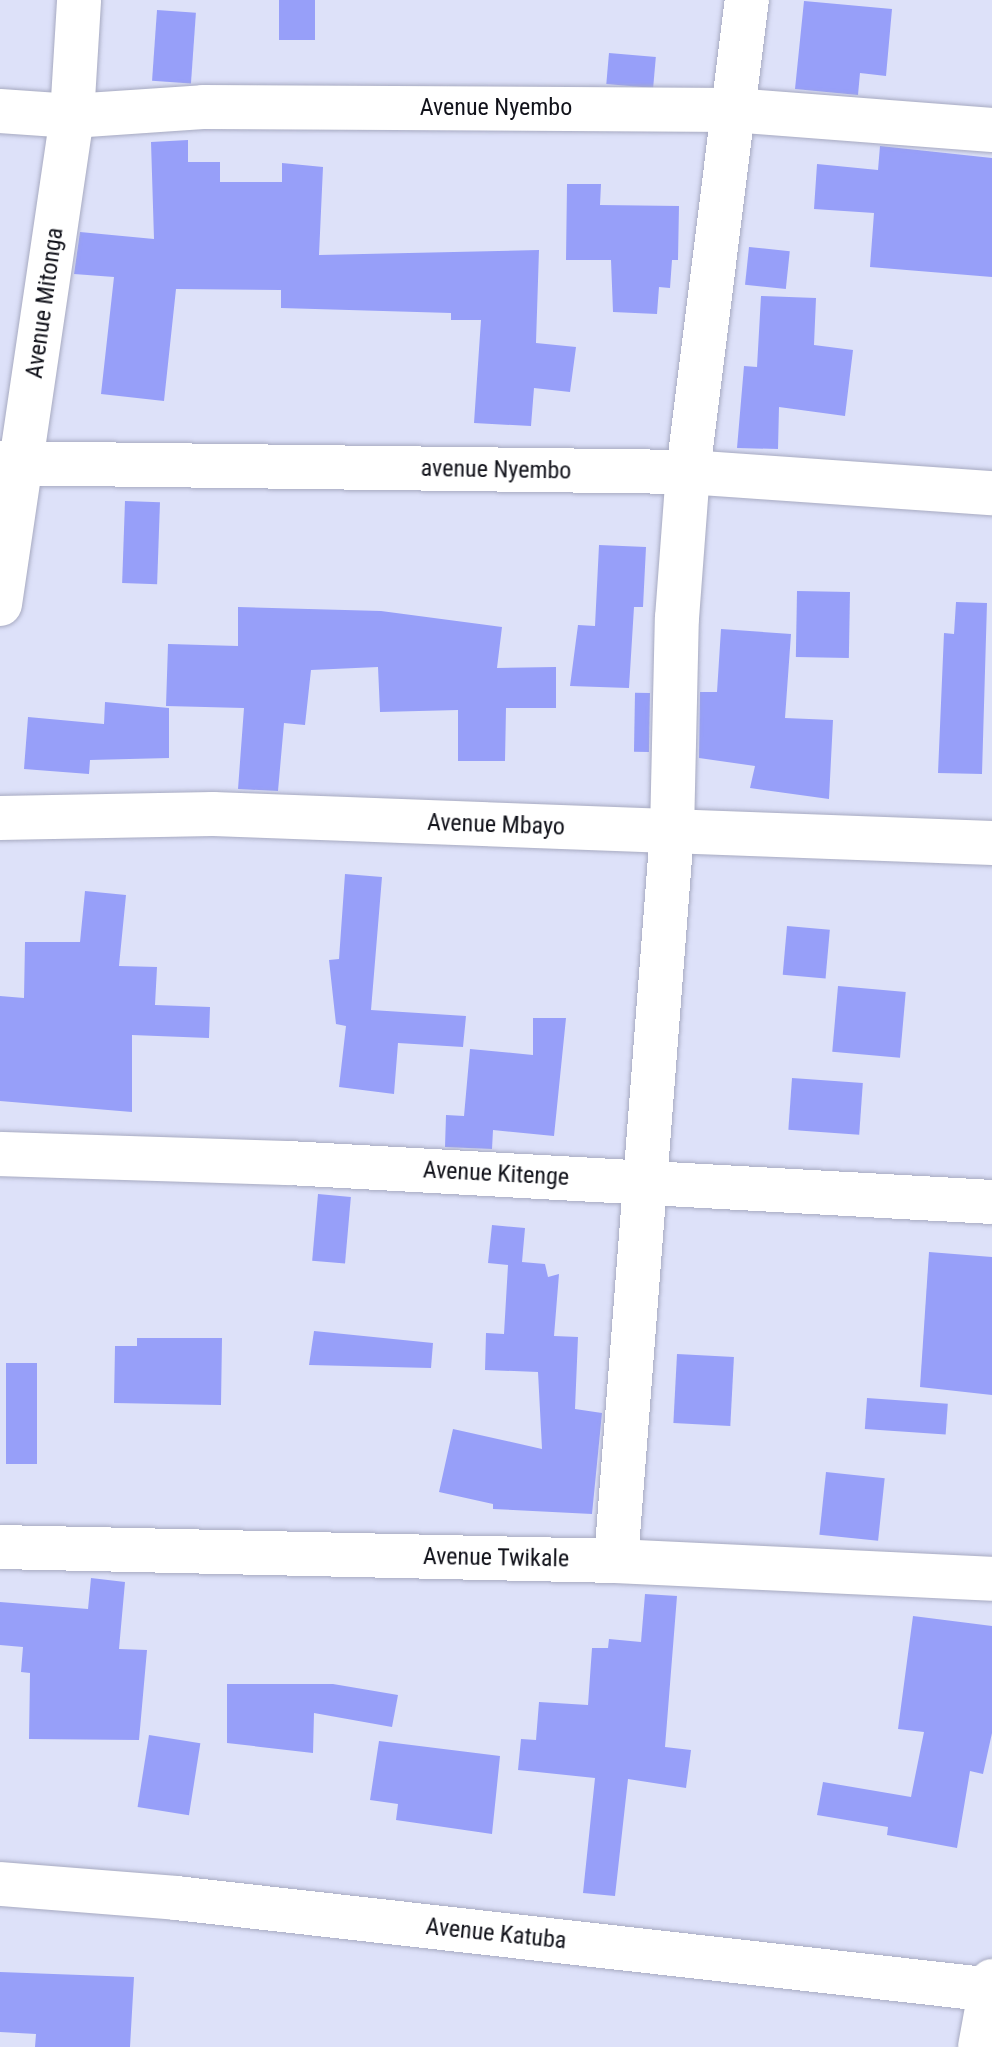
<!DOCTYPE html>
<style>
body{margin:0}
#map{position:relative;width:992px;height:2047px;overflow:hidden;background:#dde1f9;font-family:"Roboto Condensed",sans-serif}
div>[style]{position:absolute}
.building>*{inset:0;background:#979ff9;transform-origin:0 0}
.roads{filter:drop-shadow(0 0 2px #a7aac1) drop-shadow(0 0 2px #a7aac1)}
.minor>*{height:44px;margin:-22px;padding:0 22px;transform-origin:22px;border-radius:22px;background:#fff}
span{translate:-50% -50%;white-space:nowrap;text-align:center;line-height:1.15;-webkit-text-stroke:7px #fff;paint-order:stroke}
.street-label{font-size:24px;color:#11121a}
</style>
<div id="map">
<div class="building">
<i style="left:279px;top:0;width:36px;height:40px"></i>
<i style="clip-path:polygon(804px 1px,892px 9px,886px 76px,860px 73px,858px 95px,795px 89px)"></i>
<i style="left:157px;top:10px;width:39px;height:71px;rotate:4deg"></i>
<i style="left:609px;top:53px;width:47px;height:31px;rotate:5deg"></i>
<i style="clip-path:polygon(188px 140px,188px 162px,220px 162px,220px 182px,282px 182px,282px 163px,323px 167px,319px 255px,539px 250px,536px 343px,576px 347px,570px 392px,534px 388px,531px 426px,474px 423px,481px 320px,451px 320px,451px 313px,281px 308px,281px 290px,176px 289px,164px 401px,101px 394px,114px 277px,74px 274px,80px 232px,154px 239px,151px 142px)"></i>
<i style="clip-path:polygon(880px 146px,992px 158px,992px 277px,870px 267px,874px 213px,814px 209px,817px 164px,878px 170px)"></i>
<i style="clip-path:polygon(567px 184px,601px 184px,600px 205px,679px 206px,678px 260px,672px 260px,670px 288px,659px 287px,657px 314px,613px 312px,611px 260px,566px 260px)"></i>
<i style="left:749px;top:247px;width:41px;height:38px;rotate:6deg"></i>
<i style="clip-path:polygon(761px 296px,816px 298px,814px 345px,853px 350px,845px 416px,779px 407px,778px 449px,737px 448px,744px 366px,757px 367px)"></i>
<i style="left:125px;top:501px;width:35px;height:82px;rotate:2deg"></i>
<i style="clip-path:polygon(599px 545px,646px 547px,643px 607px,634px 607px,629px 688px,570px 686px,578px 625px,595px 626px)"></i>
<i style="left:797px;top:591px;width:53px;height:66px;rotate:1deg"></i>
<i style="clip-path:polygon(956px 602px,987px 603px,982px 774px,938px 773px,944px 633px,954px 634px)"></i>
<i style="clip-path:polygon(238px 607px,381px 611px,502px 627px,497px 668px,556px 667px,556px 708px,506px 708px,505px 761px,458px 761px,458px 710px,380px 712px,378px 667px,311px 670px,305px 725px,284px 723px,278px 791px,238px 789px,244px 708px,166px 706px,168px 644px,238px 646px)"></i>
<i style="clip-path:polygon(721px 629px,791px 634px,785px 718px,833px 720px,829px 799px,750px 788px,755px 766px,699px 758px,700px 692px,717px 692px)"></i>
<i style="left:650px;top:693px;width:59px;height:15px;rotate:91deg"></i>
<i style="clip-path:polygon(105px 702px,169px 708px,169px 758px,90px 760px,89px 774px,24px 769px,28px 717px,104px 724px)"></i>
<i style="clip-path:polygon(345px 874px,382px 877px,371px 1010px,466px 1016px,463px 1047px,398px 1043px,394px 1094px,339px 1087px,346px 1026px,336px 1024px,329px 960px,339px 959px)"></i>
<i style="clip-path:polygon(85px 891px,126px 895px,119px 966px,157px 967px,155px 1005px,210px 1007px,209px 1038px,132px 1035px,132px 1112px,0 1101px,0 996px,24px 998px,25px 942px,80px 942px)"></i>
<i style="left:787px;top:926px;width:43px;height:49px;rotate:5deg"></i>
<i style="left:838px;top:986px;width:68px;height:66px;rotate:5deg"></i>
<i style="clip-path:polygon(533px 1018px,566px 1018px,554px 1136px,493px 1130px,492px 1149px,445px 1147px,446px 1115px,464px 1116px,470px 1049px,533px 1055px)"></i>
<i style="left:792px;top:1078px;width:71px;height:52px;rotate:4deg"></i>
<i style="left:318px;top:1194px;width:33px;height:67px;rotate:5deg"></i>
<i style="clip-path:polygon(492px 1225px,525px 1228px,522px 1262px,545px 1264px,548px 1277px,559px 1274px,554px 1336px,578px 1337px,575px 1409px,602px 1413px,592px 1514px,493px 1509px,493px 1504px,439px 1492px,453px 1429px,542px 1449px,538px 1372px,485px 1370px,486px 1333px,504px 1334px,508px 1265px,488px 1263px)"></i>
<i style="clip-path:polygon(929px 1252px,992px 1257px,992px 1395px,920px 1387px)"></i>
<i style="clip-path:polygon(314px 1331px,433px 1343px,431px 1368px,309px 1365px)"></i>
<i style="clip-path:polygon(137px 1338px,222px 1338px,221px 1405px,114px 1403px,115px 1346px,137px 1346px)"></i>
<i style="left:677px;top:1354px;width:57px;height:69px;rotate:3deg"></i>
<i style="left:6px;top:1363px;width:31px;height:101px"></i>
<i style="left:867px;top:1398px;width:81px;height:31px;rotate:4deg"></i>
<i style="left:826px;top:1472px;width:59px;height:63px;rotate:6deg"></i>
<i style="clip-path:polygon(91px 1578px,125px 1582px,119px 1649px,147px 1650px,139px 1740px,29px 1739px,30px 1673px,21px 1672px,23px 1647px,0 1645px,0 1602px,88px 1609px)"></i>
<i style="clip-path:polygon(645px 1594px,677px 1596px,665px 1747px,691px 1750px,686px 1788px,628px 1779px,615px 1896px,583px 1893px,595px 1778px,518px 1770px,521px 1739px,536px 1740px,539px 1702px,588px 1705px,592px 1648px,608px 1648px,609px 1639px,641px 1642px)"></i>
<i style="clip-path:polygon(913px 1616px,992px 1626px,992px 1733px,983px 1774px,970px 1771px,957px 1848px,887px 1835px,888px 1827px,817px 1815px,823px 1782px,911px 1797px,924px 1732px,898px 1729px)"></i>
<i style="clip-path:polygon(227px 1684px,333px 1684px,398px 1695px,392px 1727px,314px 1713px,313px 1753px,227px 1743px)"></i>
<i style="left:149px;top:1735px;width:52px;height:73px;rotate:9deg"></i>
<i style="clip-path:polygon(379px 1741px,500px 1756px,492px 1834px,396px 1820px,398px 1804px,370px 1800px)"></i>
<i style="clip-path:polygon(0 1972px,134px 1977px,130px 2047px,35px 2047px,36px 2034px,0 2032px)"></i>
</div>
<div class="roads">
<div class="minor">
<i style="left:0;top:111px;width:72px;rotate:4deg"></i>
<i style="left:72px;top:116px;width:131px;rotate:-3.9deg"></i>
<i style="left:203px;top:107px;width:529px;rotate:0.32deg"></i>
<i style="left:732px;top:110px;width:261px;rotate:4.4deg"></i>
<i style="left:0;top:463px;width:688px;rotate:0.75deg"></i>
<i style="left:688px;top:472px;width:305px;rotate:4deg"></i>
<i style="left:0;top:604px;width:493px;rotate:-81.6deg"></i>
<i style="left:72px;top:116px;width:116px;rotate:-86.5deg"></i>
<i style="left:0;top:818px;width:213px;rotate:-1.1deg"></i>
<i style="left:213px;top:814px;width:780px;rotate:2.13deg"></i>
<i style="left:0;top:1154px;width:288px;rotate:1.8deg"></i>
<i style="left:288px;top:1163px;width:705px;rotate:3.17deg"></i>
<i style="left:0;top:1547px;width:616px;rotate:1.3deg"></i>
<i style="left:616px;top:1561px;width:376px;rotate:2.7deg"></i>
<i style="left:616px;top:1561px;width:731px;rotate:-85.61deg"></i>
<i style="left:672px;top:832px;width:214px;rotate:-88.7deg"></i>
<i style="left:677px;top:618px;width:146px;rotate:-85.7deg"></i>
<i style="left:688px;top:472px;width:476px;rotate:-82.9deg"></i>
<i style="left:0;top:1884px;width:177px;rotate:4.5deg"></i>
<i style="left:176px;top:1898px;width:821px;rotate:6.43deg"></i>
<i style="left:980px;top:2047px;width:67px;rotate:-79.7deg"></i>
</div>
</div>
<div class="street-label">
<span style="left:496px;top:108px">Avenue Nyembo</span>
<span style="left:45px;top:303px;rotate:-82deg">Avenue Mitonga</span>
<span style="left:496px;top:470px;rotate:1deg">avenue Nyembo</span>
<span style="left:496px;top:825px;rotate:2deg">Avenue Mbayo</span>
<span style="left:496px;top:1174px;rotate:3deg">Avenue Kitenge</span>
<span style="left:496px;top:1558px;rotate:1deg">Avenue Twikale</span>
<span style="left:496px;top:1934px;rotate:6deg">Avenue Katuba</span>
</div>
</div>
